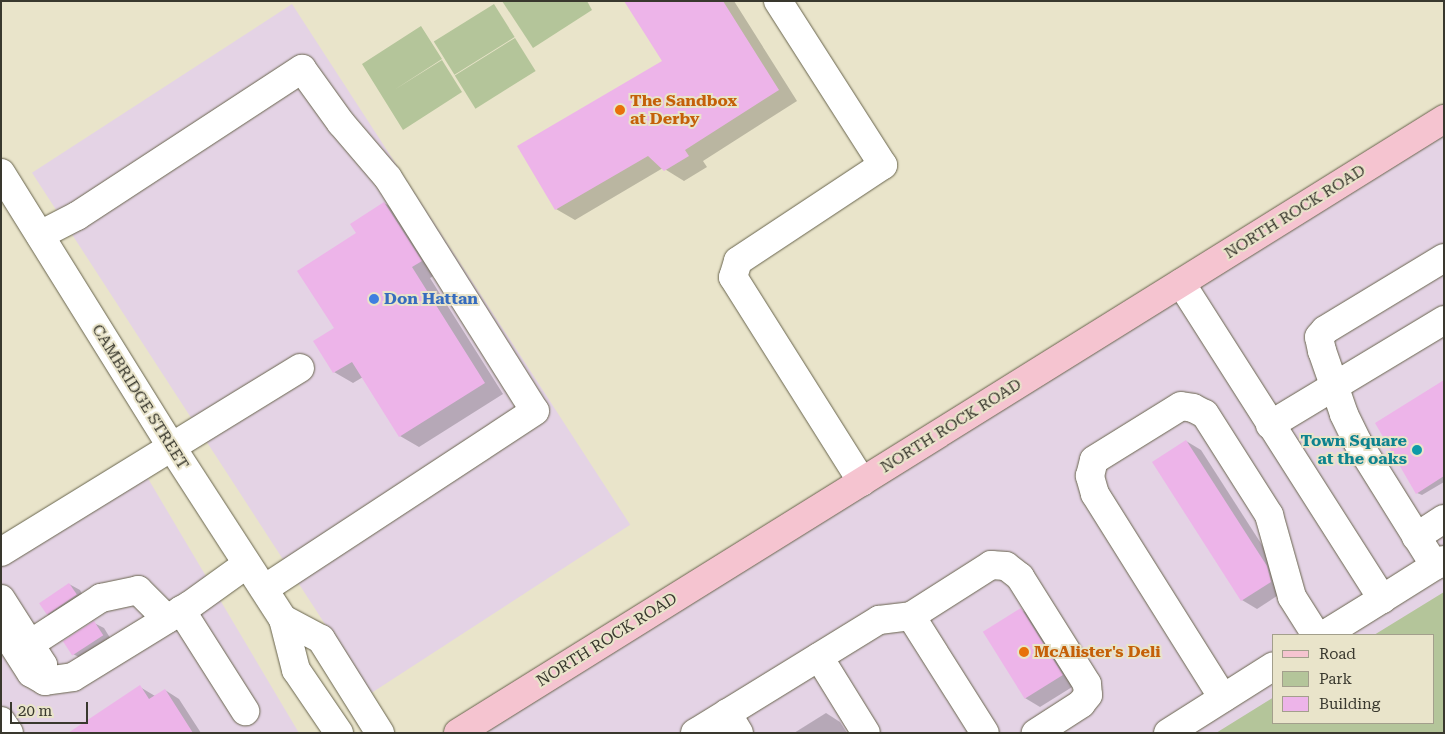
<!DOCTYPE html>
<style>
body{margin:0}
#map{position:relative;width:1445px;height:734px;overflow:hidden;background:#e9e4ca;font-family:"Roboto Serif",serif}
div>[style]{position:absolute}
.commercial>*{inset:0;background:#e4d3e5;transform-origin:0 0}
.green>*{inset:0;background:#b4c59a;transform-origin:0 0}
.shadow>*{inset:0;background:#0003}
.building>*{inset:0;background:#edb4e9;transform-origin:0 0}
.roads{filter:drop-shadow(0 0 1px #68644d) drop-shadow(0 0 1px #68644d)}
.minor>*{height:28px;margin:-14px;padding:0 14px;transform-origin:14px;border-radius:14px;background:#fff}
.major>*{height:28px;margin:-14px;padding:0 14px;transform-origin:14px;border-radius:14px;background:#f5c4d0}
.dots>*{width:14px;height:14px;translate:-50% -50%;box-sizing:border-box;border:2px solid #e9e4ca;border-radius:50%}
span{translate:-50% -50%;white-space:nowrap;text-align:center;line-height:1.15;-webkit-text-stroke:4px #e9e4ca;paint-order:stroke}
.food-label{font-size:16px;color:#c56008;font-weight:700}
.left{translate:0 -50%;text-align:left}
.street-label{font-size:16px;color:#39382e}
.shop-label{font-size:16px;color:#366cbe;font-weight:700}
.culture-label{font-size:16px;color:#0d838f;font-weight:700}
.right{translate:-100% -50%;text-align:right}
.frame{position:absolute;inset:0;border:2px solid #39382e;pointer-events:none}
.legend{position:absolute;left:1272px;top:634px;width:162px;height:90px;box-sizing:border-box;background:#e9e4ca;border:1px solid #a39f8c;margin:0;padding:6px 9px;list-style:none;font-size:15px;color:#39382e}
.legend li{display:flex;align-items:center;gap:10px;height:25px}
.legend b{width:25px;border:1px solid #a39f8c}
.scale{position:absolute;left:10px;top:702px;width:78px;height:22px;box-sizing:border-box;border:2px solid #39382e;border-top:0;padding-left:6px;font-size:15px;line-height:18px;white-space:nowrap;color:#39382e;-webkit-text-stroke:4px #e9e4ca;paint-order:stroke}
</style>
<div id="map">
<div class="commercial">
<i style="left:292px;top:4px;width:621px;height:310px;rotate:57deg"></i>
<i style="clip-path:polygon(evenodd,1444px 118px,1444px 733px,458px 733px,1444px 118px,1274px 635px,1434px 635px,1434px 723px,1274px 723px,1274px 635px)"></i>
<i style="clip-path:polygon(140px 465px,299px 733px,1px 733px,1px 555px)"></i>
</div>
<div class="green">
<i style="clip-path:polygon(502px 1px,587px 1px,592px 10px,533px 48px)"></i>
<i style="left:494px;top:4px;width:39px;height:71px;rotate:58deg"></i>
<i style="clip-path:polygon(421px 26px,442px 59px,394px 90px,442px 60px,462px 92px,403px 130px,362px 64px)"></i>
<i style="left:515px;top:38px;width:39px;height:71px;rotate:58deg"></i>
<i style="clip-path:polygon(1444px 592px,1444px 733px,1216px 733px,1274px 697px,1274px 723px,1434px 723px,1434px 635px,1374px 635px)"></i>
</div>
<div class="shadow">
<i style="clip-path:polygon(625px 1px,734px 1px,797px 101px,703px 161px,707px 167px,684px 181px,663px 168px,575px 220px,556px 209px,663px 61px)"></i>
<i style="clip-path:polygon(384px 203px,403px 214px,440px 272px,430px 278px,503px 394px,419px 447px,400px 436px,363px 377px,353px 383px,334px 372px,358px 234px)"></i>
<i style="clip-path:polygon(1444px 381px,1444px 482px,1422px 495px,1417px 493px)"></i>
<i style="clip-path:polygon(1186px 441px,1201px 450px,1282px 576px,1286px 590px,1257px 609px,1242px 600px)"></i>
<i style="clip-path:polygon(69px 584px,80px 590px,86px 601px,57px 620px,47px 614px)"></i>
<i style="clip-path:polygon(1021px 610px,1036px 618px,1077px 684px,1040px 707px,1025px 698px)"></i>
<i style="clip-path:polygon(94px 623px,104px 628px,112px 641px,84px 660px,73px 654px)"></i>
<i style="clip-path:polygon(140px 687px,155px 696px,165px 690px,179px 699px,201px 733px,80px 733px)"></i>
<i style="clip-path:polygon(826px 713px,840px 722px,847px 733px,794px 733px)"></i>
</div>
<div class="building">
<i style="clip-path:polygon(624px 1px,723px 1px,779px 90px,685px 150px,689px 156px,664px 171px,648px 156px,555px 210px,517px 146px,662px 61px)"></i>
<i style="clip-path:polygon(384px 202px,422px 261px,412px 267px,485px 383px,399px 437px,352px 362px,333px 373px,313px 341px,334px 328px,297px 271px,356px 233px,350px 224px)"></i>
<i style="clip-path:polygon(1444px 380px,1444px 476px,1416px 494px,1375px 423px)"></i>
<i style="clip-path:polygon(1186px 440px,1267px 566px,1271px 582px,1241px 601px,1152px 462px)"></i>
<i style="left:69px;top:583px;width:14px;height:36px;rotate:56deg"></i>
<i style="left:1021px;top:608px;width:79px;height:45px;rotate:58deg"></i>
<i style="left:94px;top:621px;width:17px;height:37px;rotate:57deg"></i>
<i style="clip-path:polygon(140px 685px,149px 699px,165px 689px,193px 733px,68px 733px)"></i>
</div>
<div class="roads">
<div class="minor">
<i style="left:778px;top:1px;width:195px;rotate:57.4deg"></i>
<i style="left:883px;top:165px;width:174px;rotate:146.5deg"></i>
<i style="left:738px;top:261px;width:17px;rotate:107deg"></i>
<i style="left:733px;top:277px;width:242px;rotate:57.8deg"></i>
<i style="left:1px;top:173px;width:322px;rotate:58.1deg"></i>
<i style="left:171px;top:446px;width:206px;rotate:57.1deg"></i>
<i style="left:40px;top:235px;width:42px;rotate:-27.2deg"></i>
<i style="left:77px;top:216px;width:269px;rotate:-33.2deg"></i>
<i style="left:302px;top:69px;width:67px;rotate:54.2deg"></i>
<i style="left:341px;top:123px;width:72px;rotate:49.5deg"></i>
<i style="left:388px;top:178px;width:275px;rotate:57.8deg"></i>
<i style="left:535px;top:411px;width:324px;rotate:146.7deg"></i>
<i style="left:1181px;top:283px;width:375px;rotate:57.5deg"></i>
<i style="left:1382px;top:599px;width:73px;rotate:-32.2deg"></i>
<i style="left:1270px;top:425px;width:203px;rotate:-31.1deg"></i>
<i style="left:1416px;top:537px;width:33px;rotate:-33deg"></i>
<i style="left:1px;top:552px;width:351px;rotate:-31.6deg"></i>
<i style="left:1435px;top:566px;width:147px;rotate:-122deg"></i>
<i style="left:1357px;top:441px;width:30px;rotate:-116deg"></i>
<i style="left:1344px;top:414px;width:67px;rotate:-109.2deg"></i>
<i style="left:1322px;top:351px;width:14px;rotate:-102deg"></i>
<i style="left:1319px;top:337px;width:9px;rotate:-49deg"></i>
<i style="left:1325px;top:330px;width:139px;rotate:-31.2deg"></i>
<i style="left:1px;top:599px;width:78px;rotate:57.5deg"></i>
<i style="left:43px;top:665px;width:16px;rotate:83deg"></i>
<i style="left:45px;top:681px;width:16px;rotate:-150deg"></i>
<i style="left:31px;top:673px;width:56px;rotate:-122.6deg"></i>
<i style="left:181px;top:610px;width:120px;rotate:57.6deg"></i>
<i style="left:911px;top:616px;width:95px;rotate:-32.5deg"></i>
<i style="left:991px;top:565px;width:15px;rotate:4deg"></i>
<i style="left:1006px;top:566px;width:18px;rotate:38deg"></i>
<i style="left:1020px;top:577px;width:126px;rotate:57.9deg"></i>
<i style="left:1087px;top:684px;width:11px;rotate:85deg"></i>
<i style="left:1088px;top:695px;width:11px;rotate:128deg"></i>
<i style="left:1081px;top:704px;width:54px;rotate:147.2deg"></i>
<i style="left:1324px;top:635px;width:68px;rotate:-31.8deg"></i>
<i style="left:30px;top:644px;width:85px;rotate:-32.9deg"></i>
<i style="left:101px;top:598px;width:38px;rotate:-12deg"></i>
<i style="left:138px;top:590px;width:41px;rotate:45deg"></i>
<i style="left:819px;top:657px;width:89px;rotate:58.3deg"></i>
<i style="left:45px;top:681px;width:28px;rotate:-8deg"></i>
<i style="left:73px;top:677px;width:137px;rotate:-31.6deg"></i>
<i style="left:190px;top:605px;width:70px;rotate:-35.7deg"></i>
<i style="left:1223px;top:698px;width:241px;rotate:-122.1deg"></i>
<i style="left:1095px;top:494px;width:19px;rotate:-106deg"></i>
<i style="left:1090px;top:476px;width:16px;rotate:-76deg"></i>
<i style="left:1094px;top:460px;width:102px;rotate:-31.8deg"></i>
<i style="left:1181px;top:406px;width:12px;rotate:9deg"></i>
<i style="left:1193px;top:408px;width:13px;rotate:27deg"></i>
<i style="left:1205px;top:414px;width:120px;rotate:57.6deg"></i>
<i style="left:1269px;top:515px;width:85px;rotate:74.3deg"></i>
<i style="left:1292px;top:597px;width:45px;rotate:57.7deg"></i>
<i style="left:727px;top:713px;width:23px;rotate:59deg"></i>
<i style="left:1px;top:721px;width:14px;rotate:56deg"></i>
<i style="left:339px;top:733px;width:76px;rotate:-124.3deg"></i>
<i style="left:296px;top:670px;width:53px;rotate:-104.3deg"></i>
<i style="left:283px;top:619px;width:43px;rotate:27.8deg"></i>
<i style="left:321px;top:639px;width:111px;rotate:57.9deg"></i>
<i style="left:695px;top:733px;width:216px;rotate:-31.6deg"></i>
<i style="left:879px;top:620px;width:32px;rotate:-7deg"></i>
<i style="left:911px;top:616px;width:138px;rotate:57.7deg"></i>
<i style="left:1168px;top:733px;width:125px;rotate:-32.3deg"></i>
</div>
<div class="major">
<i style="left:458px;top:733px;width:1162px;rotate:-31.91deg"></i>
</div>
</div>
<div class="dots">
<i style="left:620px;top:110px;background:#e8710a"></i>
<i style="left:374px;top:299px;background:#3f7fe0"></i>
<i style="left:1417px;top:450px;background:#0f9aa8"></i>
<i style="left:1024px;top:652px;background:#e8710a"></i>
</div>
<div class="food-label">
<span class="left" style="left:630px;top:110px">The Sandbox<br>at Derby</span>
<span class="left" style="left:1034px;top:652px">McAlister's Deli</span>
</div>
<div class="street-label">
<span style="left:1295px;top:212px;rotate:-32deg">NORTH ROCK ROAD</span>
<span style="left:140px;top:397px;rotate:58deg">CAMBRIDGE STREET</span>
<span style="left:951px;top:426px;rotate:-32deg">NORTH ROCK ROAD</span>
<span style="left:607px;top:640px;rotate:-32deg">NORTH ROCK ROAD</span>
</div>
<div class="shop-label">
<span class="left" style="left:384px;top:299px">Don Hattan</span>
</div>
<div class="culture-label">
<span class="right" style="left:1407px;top:450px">Town Square<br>at the oaks</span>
</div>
<div class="frame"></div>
<ul class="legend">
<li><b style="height:6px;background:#f5c4d0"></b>Road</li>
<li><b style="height:14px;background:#b4c59a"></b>Park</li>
<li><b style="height:14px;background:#edb4e9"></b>Building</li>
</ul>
<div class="scale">20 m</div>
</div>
